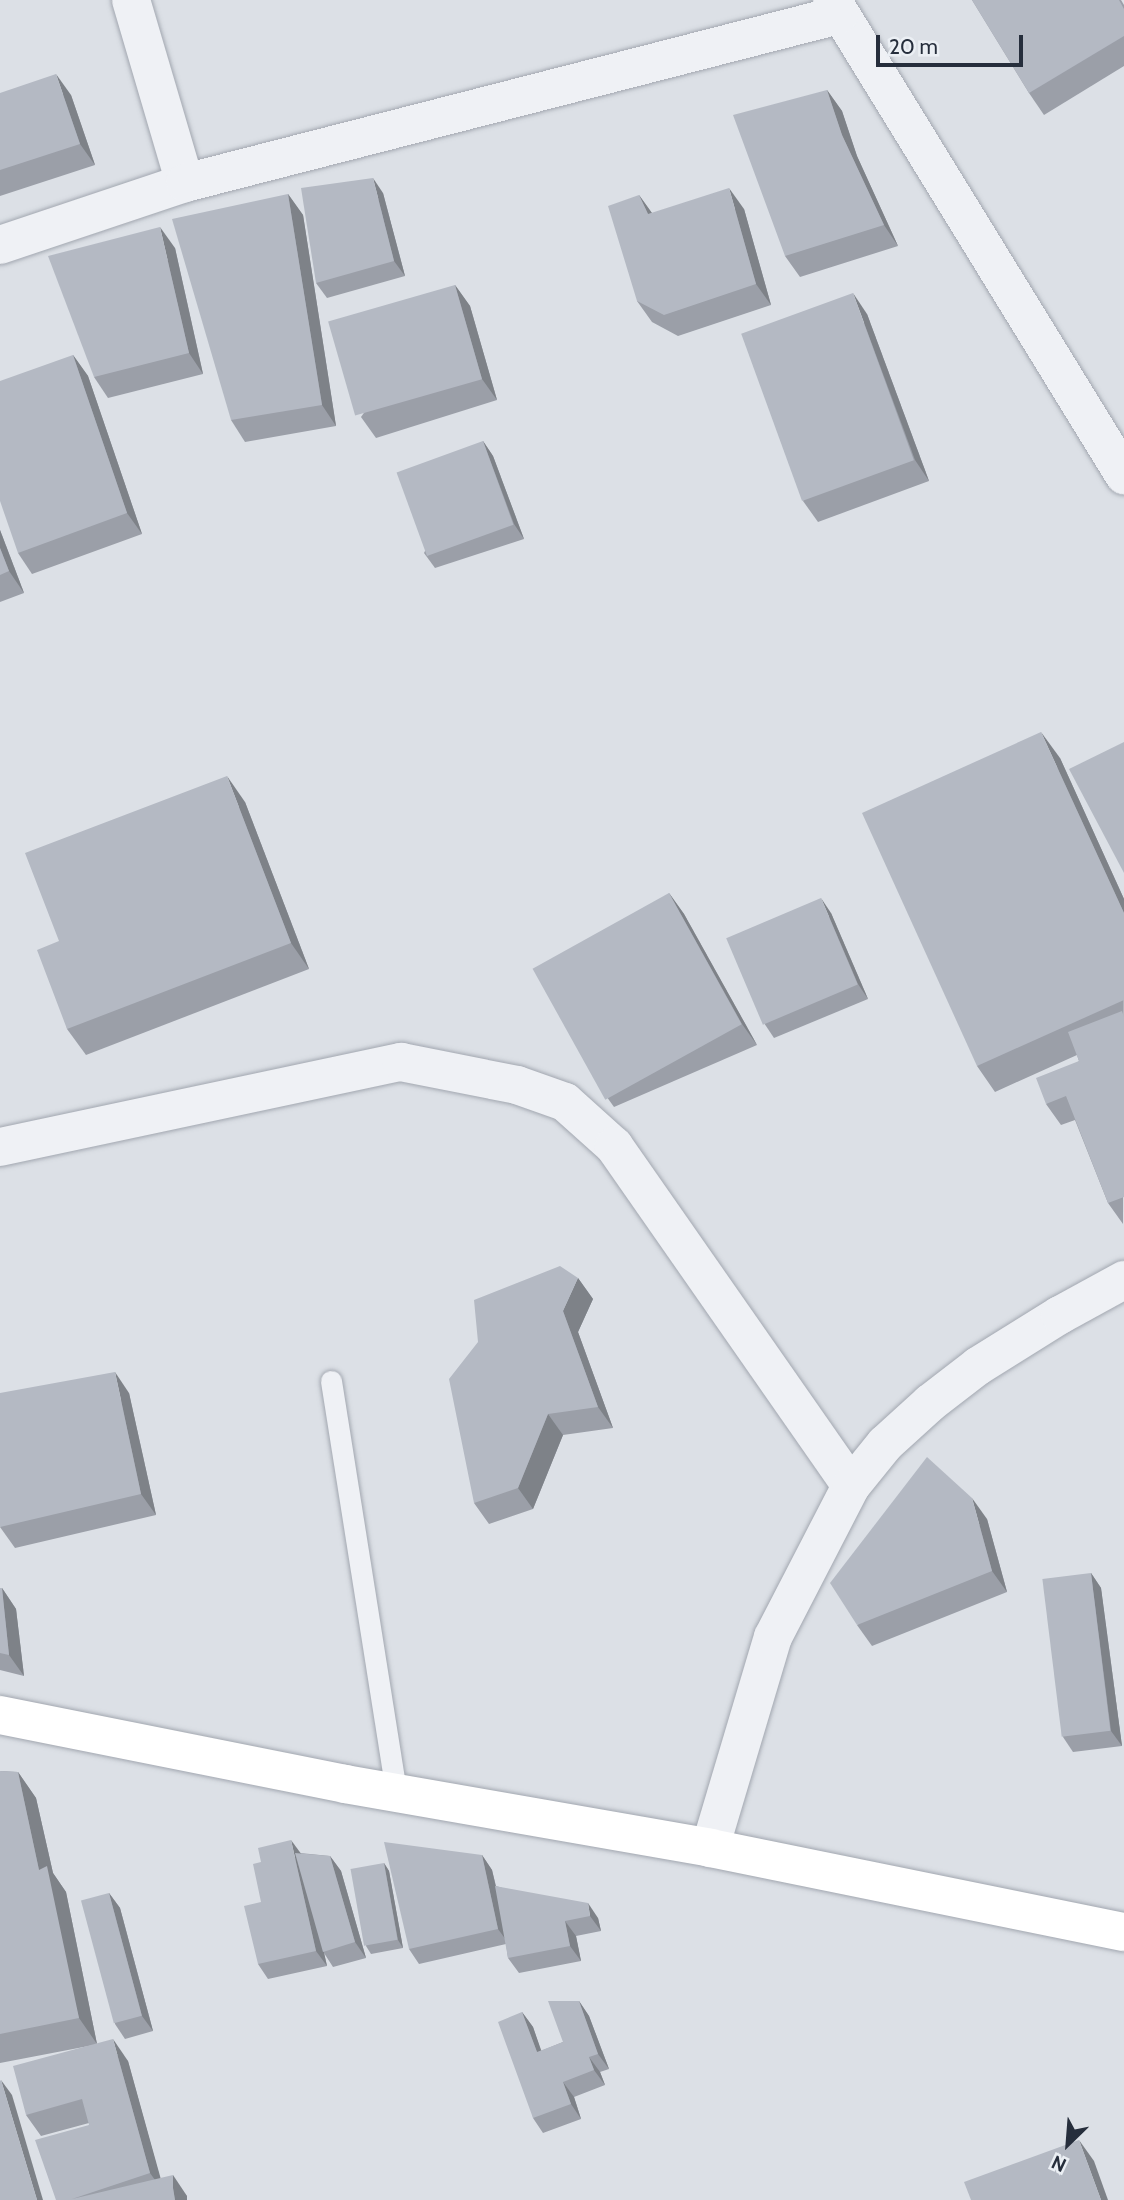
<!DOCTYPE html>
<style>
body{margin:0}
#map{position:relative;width:1124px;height:2200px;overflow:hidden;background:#dce0e6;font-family:Cabin,sans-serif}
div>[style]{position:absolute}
.roads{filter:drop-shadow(0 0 2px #a2a7b0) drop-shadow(0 0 2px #a2a7b0)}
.service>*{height:21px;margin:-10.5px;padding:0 10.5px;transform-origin:10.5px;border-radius:10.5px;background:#eff1f5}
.minor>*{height:38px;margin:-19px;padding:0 19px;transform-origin:19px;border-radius:19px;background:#eff1f5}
.secondary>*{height:38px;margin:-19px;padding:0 19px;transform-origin:19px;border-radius:19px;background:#fff}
.wall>*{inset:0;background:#9b9fa8}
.shaded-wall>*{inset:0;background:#7e8288}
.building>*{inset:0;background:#b4b9c3;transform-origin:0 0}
span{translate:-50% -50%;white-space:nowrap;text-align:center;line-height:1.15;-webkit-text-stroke:5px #ebeff4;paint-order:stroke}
.north{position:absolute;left:1033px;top:2109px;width:70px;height:70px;-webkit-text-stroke:5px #ebeff4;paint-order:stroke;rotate:205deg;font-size:19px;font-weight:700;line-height:28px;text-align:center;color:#262e3c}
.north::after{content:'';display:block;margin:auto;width:24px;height:32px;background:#262e3c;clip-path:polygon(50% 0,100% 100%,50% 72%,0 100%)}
.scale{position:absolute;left:876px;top:35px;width:147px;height:32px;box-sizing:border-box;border:4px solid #262e3c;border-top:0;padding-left:9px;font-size:21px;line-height:24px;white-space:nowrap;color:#262e3c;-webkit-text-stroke:5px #ebeff4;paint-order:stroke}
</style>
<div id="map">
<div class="roads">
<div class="service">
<i style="left:331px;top:1381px;width:417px;rotate:81deg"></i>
</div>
<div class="minor">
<i style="left:131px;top:0;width:191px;rotate:73.6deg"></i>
<i style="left:832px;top:0;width:558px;rotate:58.42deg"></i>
<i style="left:0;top:245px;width:195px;rotate:-18.5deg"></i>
<i style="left:185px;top:183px;width:675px;rotate:-14.41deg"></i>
<i style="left:0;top:1147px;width:410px;rotate:-12deg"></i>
<i style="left:401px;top:1062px;width:118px;rotate:11.2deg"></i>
<i style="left:517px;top:1085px;width:51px;rotate:19.5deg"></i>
<i style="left:565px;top:1102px;width:66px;rotate:41.9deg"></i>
<i style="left:614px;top:1146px;width:414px;rotate:55.1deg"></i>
<i style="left:710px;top:1848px;width:220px;rotate:-73.4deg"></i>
<i style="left:773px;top:1637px;width:170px;rotate:-62.7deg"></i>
<i style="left:851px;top:1486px;width:54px;rotate:-51deg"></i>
<i style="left:885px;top:1444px;width:61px;rotate:-42.3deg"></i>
<i style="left:930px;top:1403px;width:61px;rotate:-37.6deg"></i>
<i style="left:978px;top:1366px;width:97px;rotate:-31.9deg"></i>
<i style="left:1060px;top:1315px;width:73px;rotate:-28.7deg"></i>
</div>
<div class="secondary">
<i style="left:0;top:1715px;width:352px;rotate:11.3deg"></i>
<i style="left:345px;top:1784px;width:371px;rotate:9.9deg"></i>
<i style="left:710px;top:1848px;width:422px;rotate:11.5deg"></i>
</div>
</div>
<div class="wall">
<i style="clip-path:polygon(972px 0,1121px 0,1124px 5px,1124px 66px,1044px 115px,1029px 93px)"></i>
<i style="clip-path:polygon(827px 90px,842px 111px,857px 156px,898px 246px,800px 277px,785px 256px)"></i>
<i style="clip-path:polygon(0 93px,71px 95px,95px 165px,0 196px)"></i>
<i style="clip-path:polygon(383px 193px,405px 276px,327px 298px,316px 283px)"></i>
<i style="clip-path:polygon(288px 194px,303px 215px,336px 426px,245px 442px,231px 420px)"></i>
<i style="clip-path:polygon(639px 195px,652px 213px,744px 209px,771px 305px,678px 336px,652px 322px,637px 301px)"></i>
<i style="clip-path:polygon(175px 248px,203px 374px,108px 398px,94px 377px)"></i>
<i style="clip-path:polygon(455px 285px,470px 306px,497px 400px,376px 438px,361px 417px)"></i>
<i style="clip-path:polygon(867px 314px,929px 481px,818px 522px,803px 501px)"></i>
<i style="clip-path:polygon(73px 355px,88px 376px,142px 534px,32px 574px,18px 553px)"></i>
<i style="clip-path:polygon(483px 441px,493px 456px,524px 539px,435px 568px,424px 553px)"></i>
<i style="clip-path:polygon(0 530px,24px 593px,0 602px)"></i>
<i style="clip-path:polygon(1060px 758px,1124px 899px,1123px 1224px,1108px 1203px,1075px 1120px,1061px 1125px,1046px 1104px,1079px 1061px,1077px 1055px,995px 1092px,977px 1066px)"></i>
<i style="clip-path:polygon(245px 802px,309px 969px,86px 1055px,67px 1029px,59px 941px)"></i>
<i style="clip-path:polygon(669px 893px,684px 914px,757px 1045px,614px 1107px,599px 1086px)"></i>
<i style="clip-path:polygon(831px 913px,868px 999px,774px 1038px,764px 1023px)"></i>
<i style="clip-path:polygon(578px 1278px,593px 1299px,578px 1332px,613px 1428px,563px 1435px,533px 1509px,489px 1524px,474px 1503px)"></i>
<i style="clip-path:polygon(129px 1393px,156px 1515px,15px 1548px,0 1527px)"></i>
<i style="clip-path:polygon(987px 1519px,1007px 1592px,872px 1646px,857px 1625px)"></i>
<i style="clip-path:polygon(1091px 1573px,1101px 1588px,1122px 1746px,1073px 1752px,1063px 1737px)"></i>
<i style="clip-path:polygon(0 1588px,2px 1588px,16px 1609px,24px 1676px,0 1670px)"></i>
<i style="clip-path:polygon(0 1771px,18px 1772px,36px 1798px,53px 1873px,66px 1892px,97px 2044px,128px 2061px,160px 2178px,187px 2196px,187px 2200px,56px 2200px,89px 2125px,89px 2123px,41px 2136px,26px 2115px,94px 2045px,0 2063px)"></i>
<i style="clip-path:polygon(300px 1853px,330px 1856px,341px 1871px,366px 1958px,333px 1967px,324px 1953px,327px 1966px,268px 1979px,258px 1964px,261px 1902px)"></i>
<i style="clip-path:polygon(482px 1855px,492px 1870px,496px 1886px,598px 1918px,601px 1931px,576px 1936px,581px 1961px,519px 1973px,508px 1958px,506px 1944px,419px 1964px,409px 1949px)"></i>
<i style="clip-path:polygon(384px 1863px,389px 1871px,403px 1948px,371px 1954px,366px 1946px)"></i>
<i style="clip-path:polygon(109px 1893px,120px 1908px,153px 2031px,125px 2039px,115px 2024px)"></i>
<i style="clip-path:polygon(579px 2001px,589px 2016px,609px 2069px,600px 2072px,605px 2085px,574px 2097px,581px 2119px,543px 2133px,533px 2118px,522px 2012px,533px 2027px,541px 2051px,563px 2042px)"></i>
</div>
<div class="shaded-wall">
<i style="clip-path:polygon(56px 74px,71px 95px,95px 165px,80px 144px)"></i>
<i style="clip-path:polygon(827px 90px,842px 111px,857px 156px,898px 246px,884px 225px,842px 135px)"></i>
<i style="clip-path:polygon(373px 178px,383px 193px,405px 276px,394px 261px)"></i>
<i style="clip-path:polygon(729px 188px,744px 209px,771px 305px,756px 284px)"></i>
<i style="clip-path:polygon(288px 194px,303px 215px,336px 426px,322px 405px)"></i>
<i style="clip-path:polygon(639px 195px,654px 216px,648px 214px)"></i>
<i style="clip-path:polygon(160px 227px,175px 248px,203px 374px,189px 353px)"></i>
<i style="clip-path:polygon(455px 285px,470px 306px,497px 400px,482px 379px)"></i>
<i style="clip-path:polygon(853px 293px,867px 314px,929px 481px,915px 460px)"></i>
<i style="clip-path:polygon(73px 355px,88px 376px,142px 534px,127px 513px)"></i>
<i style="clip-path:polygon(483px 441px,493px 456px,524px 539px,514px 524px)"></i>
<i style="clip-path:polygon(0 530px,24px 593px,9px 571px,0 548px)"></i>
<i style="clip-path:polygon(1041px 732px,1060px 758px,1124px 899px,1124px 913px)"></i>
<i style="clip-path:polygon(227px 776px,245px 802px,309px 969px,291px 943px)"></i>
<i style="clip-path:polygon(669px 893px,684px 914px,757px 1045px,742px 1024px)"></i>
<i style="clip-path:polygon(821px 898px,831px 913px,868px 999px,858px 984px)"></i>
<i style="clip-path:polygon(578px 1278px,593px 1299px,578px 1332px,613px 1428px,598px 1407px,563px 1311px)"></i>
<i style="clip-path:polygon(115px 1372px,129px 1393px,156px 1515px,141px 1494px)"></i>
<i style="clip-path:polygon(548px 1414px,563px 1435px,533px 1509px,518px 1488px)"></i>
<i style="clip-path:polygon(972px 1498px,987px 1519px,1007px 1592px,992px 1571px)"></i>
<i style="clip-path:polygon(1091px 1573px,1101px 1588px,1122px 1746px,1111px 1731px)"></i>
<i style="clip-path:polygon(2px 1588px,16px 1609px,24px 1676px,9px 1655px)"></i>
<i style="clip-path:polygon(18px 1772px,36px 1798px,53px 1873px,66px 1892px,97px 2044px,79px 2018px,39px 1870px)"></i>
<i style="clip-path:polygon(291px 1840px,302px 1855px,327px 1966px,316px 1951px)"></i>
<i style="clip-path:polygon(482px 1855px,492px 1870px,509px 1944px,498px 1929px)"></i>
<i style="clip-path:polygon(330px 1856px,341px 1871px,366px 1958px,355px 1942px)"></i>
<i style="clip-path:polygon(384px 1863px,389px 1871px,403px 1948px,398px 1940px)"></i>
<i style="clip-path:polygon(109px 1893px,120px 1908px,153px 2031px,142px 2016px)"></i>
<i style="clip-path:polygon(588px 1903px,598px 1918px,601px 1931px,590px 1916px)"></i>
<i style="clip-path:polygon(565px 1921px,576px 1936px,581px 1961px,570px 1946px)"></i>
<i style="clip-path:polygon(579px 2001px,589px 2016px,609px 2069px,598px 2054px)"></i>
<i style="clip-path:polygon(522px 2012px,533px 2027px,547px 2067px,537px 2052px)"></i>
<i style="clip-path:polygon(113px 2039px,128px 2061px,165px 2194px,150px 2173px)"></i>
<i style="clip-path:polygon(589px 2057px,600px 2072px,605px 2085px,594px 2070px)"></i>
<i style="clip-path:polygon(1px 2080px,12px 2095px,43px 2200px,37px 2200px)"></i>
<i style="clip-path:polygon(563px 2082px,574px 2097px,581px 2119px,571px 2104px)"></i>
<i style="clip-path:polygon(1079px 2140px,1094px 2161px,1108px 2200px,1101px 2200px)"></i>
<i style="clip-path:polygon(173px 2175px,187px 2196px,187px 2200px,175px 2200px,173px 2188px)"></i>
</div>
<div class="building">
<i style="clip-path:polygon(972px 0,1119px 0,1124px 9px,1124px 36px,1029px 93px)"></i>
<i style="clip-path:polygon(56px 74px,80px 144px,0 170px,0 93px)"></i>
<i style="clip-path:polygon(827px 90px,842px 135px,884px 225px,785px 256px,733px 115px)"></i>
<i style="clip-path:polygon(373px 178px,394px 261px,316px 283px,301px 188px)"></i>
<i style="clip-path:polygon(729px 188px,756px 284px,664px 315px,637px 301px,608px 206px,639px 195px,648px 214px)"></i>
<i style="clip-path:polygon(288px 194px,322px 405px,231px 420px,172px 219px)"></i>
<i style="clip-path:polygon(160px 227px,189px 353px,94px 377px,48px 256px)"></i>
<i style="left:455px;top:285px;width:98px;height:132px;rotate:74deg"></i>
<i style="left:853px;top:293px;width:178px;height:119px;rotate:70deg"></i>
<i style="clip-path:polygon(73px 355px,127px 513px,18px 553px,0 501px,0 381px)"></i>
<i style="left:483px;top:441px;width:89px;height:92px;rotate:70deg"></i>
<i style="clip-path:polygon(0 548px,9px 571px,0 575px)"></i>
<i style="clip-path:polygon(1041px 732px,1124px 913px,1124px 1000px,977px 1066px,862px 813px)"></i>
<i style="clip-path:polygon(1124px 742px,1124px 873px,1069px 769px)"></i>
<i style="clip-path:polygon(227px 776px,291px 943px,67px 1029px,37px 950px,59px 941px,25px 853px)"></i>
<i style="left:669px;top:893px;width:150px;height:156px;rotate:61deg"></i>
<i style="left:821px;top:898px;width:94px;height:103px;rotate:67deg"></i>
<i style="clip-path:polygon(1122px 1011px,1124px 1017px,1124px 1197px,1108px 1203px,1066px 1096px,1046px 1104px,1036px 1078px,1079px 1061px,1068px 1032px)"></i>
<i style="clip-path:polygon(560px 1266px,578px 1278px,563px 1311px,598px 1407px,548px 1414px,518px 1488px,474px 1503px,449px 1379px,478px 1342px,474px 1300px)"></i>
<i style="clip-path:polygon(115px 1372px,141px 1494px,0 1527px,0 1393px)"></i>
<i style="clip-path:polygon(927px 1457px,972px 1498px,992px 1571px,857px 1625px,830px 1583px)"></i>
<i style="left:1091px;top:1573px;width:159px;height:49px;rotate:83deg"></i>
<i style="clip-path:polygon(0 1588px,2px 1588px,9px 1655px,0 1653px)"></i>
<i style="clip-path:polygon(0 1771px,18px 1772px,39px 1870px,47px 1866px,79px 2018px,0 2034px)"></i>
<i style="clip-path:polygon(291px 1840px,316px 1951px,258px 1964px,244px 1906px,261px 1902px,253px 1864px,261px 1862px,258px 1848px)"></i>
<i style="clip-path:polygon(384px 1842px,482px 1855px,498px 1929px,409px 1949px)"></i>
<i style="clip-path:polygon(295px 1853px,330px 1856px,355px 1942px,323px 1952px)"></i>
<i style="left:384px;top:1863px;width:78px;height:34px;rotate:80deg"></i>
<i style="clip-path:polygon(495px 1886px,588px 1903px,590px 1916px,565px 1921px,570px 1946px,508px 1958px)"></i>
<i style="left:109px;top:1893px;width:127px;height:29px;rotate:75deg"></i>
<i style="clip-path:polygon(548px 2001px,579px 2001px,598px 2054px,589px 2057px,594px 2070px,563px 2082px,571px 2104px,533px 2118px,498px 2022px,522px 2012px,537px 2052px,563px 2042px)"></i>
<i style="clip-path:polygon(113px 2039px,150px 2173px,72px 2199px,173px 2175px,173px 2188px,175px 2200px,56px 2200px,35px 2140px,89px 2125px,82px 2099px,26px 2115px,13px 2066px)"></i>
<i style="clip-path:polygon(1px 2080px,37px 2200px,0 2200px,0 2081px)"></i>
<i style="clip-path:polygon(1079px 2140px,1101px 2200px,971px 2200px,964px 2182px)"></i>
</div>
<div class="north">N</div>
<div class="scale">20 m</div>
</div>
